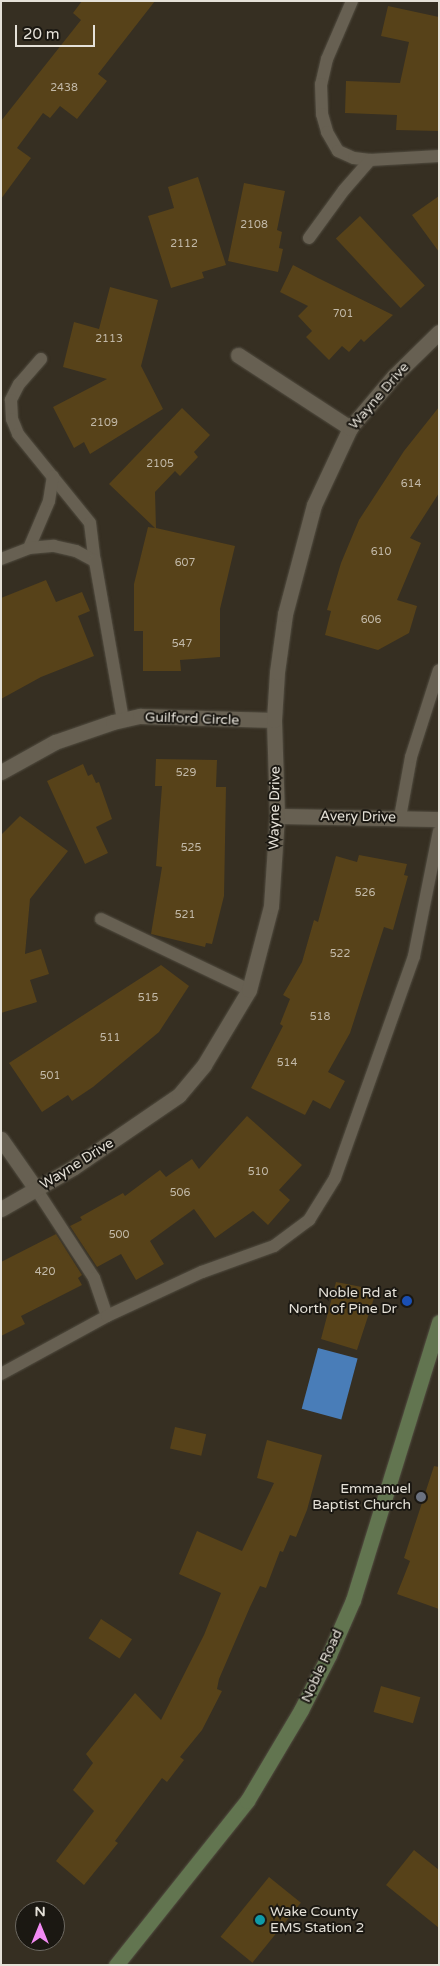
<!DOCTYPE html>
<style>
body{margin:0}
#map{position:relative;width:440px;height:1966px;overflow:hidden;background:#362f22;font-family:"Varela Round",sans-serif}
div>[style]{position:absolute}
.water>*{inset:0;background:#497db8;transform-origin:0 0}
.building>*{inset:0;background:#574219;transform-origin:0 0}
.roads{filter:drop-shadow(0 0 1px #514c40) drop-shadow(0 0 1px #514c40)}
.lane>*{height:12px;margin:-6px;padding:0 6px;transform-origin:6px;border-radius:6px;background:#676052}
.street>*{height:15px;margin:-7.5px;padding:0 7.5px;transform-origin:7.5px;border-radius:7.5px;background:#676052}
.secondary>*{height:15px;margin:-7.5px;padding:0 7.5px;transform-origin:7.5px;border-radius:7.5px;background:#627550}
.dots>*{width:14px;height:14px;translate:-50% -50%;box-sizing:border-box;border:2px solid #1b1812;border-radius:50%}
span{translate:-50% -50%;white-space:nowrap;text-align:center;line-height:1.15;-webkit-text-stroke:4px #1b1812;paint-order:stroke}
.number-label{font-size:11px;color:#c2b9a8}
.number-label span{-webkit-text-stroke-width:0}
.street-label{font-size:14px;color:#e5e1d8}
.poi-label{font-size:14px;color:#e5e1d8}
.right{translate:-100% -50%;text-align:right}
.left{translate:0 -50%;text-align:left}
.frame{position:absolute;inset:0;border:2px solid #e5e1d8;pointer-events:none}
.north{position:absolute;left:15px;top:1901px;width:50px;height:50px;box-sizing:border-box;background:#1b1812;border:1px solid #6c6861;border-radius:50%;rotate:0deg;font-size:14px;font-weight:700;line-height:20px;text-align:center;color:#e5e1d8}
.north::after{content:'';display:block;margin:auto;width:18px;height:22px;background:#f28af3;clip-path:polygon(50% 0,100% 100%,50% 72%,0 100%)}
.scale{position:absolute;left:15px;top:25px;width:80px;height:22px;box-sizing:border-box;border:2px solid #e5e1d8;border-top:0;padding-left:6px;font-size:15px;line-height:18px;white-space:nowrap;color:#e5e1d8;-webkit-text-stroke:4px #1b1812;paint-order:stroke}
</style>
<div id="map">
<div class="water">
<i style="left:318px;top:1348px;width:41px;height:63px;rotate:15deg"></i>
</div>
<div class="building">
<i style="clip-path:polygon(82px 1px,155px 1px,98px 74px,107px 81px,77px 119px,60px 106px,50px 118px,43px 113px,17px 148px,31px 158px,1px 199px,1px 121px,81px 20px,73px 13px)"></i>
<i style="clip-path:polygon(388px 6px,439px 17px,439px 131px,396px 130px,397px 115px,345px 113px,346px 81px,400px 83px,409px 42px,381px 36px)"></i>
<i style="clip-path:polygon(198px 177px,226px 265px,202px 272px,204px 278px,171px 288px,148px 216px,174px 208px,168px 187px)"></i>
<i style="clip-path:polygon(244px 183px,285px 191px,277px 230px,282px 232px,279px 248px,283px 249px,278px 272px,228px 261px)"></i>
<i style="clip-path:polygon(439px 196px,439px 252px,412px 215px)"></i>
<i style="left:360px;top:216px;width:95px;height:33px;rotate:47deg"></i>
<i style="clip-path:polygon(293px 265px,318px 278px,393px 315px,364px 342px,361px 339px,349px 352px,342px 346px,329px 360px,306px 337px,312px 331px,298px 316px,308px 306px,280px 292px)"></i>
<i style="clip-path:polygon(110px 287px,158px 300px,141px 366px,163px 409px,90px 454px,84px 442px,74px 448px,53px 407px,107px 379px,63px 367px,74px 322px,99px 329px)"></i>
<i style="clip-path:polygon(439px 407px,439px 493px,410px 538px,421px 543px,397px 600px,417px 606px,409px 633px,378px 650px,325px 635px,331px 611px,327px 610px,341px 563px,359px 520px,404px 451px)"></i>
<i style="clip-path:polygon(182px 408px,210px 435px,194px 452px,198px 457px,180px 476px,175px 471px,155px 492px,156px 528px,235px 546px,220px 609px,220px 657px,180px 660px,181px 671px,143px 671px,143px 631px,134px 631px,134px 584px,148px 527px,155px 528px,109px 484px)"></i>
<i style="clip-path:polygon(46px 580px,56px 602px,82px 592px,90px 611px,78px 616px,94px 656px,41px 677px,1px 699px,1px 598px)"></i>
<i style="clip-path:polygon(156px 759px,217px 760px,216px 787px,226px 787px,224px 896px,212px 944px,206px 943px,205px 947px,151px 934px,162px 867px,156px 866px,162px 786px,155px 786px)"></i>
<i style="clip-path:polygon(83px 764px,88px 776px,92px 774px,96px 783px,99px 782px,112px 819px,96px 827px,108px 853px,85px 864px,47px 781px)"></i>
<i style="clip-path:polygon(20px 816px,68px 851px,30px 899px,25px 954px,41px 949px,49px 974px,30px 980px,37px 1002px,1px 1013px,1px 835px)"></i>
<i style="clip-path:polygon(359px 855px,407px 864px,404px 875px,408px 876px,393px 930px,384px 927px,350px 1033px,328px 1072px,345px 1081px,330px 1109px,313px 1100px,305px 1115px,251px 1088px,283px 1026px,280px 1024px,290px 999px,283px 995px,302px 962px,314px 920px,318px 922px,336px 856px,357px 862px)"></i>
<i style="clip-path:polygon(161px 965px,189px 986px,159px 1032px,93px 1087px,72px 1101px,68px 1095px,42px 1112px,9px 1063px)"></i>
<i style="clip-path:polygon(247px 1116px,302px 1165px,279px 1190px,290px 1200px,268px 1225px,253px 1211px,215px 1238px,194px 1209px,150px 1241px,164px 1264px,136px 1280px,121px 1254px,97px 1267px,70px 1226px,82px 1220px,80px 1217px,123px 1193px,125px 1196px,160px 1170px,166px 1177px,192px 1159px,199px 1169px)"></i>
<i style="clip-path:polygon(56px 1234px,82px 1275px,78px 1278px,82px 1285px,21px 1316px,25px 1324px,1px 1336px,1px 1262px)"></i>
<i style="clip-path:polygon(336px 1282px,367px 1288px,366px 1292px,375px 1295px,357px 1350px,321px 1339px)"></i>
<i style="left:175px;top:1427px;width:32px;height:22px;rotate:13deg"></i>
<i style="clip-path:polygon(267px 1440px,322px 1455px,307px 1510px,296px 1537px,290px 1535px,283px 1552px,280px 1551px,266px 1588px,260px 1586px,250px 1607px,219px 1679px,217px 1689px,222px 1691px,202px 1730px,180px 1757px,184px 1760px,167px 1782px,162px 1778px,115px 1841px,118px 1843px,84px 1885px,56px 1861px,94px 1811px,73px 1790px,93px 1763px,86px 1754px,135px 1693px,161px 1720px,204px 1635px,221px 1593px,179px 1574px,197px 1531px,242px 1551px,274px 1483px,257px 1478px)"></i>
<i style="clip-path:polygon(434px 1466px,439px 1467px,439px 1609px,397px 1594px,410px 1561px,404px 1558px)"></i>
<i style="left:101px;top:1619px;width:37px;height:23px;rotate:33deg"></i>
<i style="left:381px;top:1686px;width:41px;height:27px;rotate:16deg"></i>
<i style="clip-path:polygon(414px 1850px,439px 1870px,439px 1928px,386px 1885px)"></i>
<i style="left:269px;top:1877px;width:41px;height:77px;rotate:39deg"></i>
</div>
<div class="roads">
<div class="lane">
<i style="left:352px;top:1px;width:63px;rotate:113.3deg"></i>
<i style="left:327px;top:59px;width:26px;rotate:103deg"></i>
<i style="left:321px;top:84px;width:30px;rotate:88deg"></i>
<i style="left:322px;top:114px;width:19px;rotate:74deg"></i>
<i style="left:327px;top:132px;width:22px;rotate:60deg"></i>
<i style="left:338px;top:151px;width:17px;rotate:24deg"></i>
<i style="left:354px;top:158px;width:16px;rotate:7deg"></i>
<i style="left:370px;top:160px;width:69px;rotate:-3.3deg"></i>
<i style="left:309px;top:238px;width:59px;rotate:-53.9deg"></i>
<i style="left:344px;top:190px;width:40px;rotate:-49deg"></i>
<i style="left:41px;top:359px;width:33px;rotate:131deg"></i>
<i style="left:19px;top:384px;width:18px;rotate:117deg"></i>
<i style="left:11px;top:400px;width:19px;rotate:87deg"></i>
<i style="left:12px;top:419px;width:16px;rotate:68deg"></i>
<i style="left:18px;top:434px;width:114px;rotate:51deg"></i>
<i style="left:90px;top:523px;width:38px;rotate:83deg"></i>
<i style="left:29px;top:548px;width:51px;rotate:-66.9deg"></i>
<i style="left:49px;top:501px;width:25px;rotate:-81deg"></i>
<i style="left:1px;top:559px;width:30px;rotate:-21deg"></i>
<i style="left:29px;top:548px;width:25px;rotate:-5deg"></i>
<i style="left:54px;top:546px;width:23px;rotate:13deg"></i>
<i style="left:76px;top:551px;width:21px;rotate:28deg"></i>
<i style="left:95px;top:561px;width:161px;rotate:80deg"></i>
<i style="left:400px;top:817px;width:61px;rotate:-79.6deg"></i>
<i style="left:411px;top:757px;width:91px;rotate:-72.2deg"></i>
<i style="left:101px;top:919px;width:164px;rotate:25.6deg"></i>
<i style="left:36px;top:1189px;width:106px;rotate:56.9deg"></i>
<i style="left:94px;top:1278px;width:40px;rotate:71.1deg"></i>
<i style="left:1px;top:1374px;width:121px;rotate:-28.7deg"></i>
<i style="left:107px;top:1316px;width:105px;rotate:-24.9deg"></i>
<i style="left:202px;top:1272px;width:77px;rotate:-19.9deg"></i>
<i style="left:274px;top:1246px;width:44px;rotate:-36.6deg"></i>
<i style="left:309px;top:1220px;width:49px;rotate:-58.2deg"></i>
<i style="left:335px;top:1178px;width:236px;rotate:-70.4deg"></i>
<i style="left:414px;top:956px;width:127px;rotate:-78.7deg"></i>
</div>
<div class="street">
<i style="left:238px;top:355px;width:134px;rotate:33.1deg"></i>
<i style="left:1px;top:772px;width:62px;rotate:-29.1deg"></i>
<i style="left:55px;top:742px;width:61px;rotate:-19deg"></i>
<i style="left:113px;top:722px;width:28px;rotate:-13deg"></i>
<i style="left:140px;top:716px;width:134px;rotate:1.7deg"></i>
<i style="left:277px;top:816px;width:162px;rotate:1.1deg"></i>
<i style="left:1px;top:1139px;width:61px;rotate:55deg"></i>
<i style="left:1px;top:1209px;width:84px;rotate:-29.9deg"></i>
<i style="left:74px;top:1167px;width:127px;rotate:-34.4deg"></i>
<i style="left:179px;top:1095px;width:39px;rotate:-50deg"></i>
<i style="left:204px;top:1065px;width:87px;rotate:-59deg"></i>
<i style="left:249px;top:990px;width:87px;rotate:-75.3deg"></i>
<i style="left:271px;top:906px;width:90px;rotate:-86.2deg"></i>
<i style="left:277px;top:816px;width:96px;rotate:-91.8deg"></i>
<i style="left:274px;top:720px;width:48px;rotate:-86.4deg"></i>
<i style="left:277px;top:672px;width:59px;rotate:-82.1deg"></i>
<i style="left:285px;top:614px;width:113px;rotate:-75.1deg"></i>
<i style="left:314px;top:505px;width:85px;rotate:-64.9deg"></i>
<i style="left:350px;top:428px;width:68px;rotate:-49.8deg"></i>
<i style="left:394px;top:376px;width:63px;rotate:-44.4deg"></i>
</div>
<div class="secondary">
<i style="left:116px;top:1965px;width:210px;rotate:-51.4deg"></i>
<i style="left:247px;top:1801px;width:106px;rotate:-59.3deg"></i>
<i style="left:301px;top:1710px;width:62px;rotate:-63deg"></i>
<i style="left:329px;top:1655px;width:60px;rotate:-66.4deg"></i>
<i style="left:353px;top:1600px;width:291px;rotate:-72.8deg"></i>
</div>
</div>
<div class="dots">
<i style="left:407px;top:1301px;background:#1a4fb4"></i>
<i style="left:421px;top:1497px;background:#6b7280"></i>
<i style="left:260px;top:1920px;background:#0f9aa8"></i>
</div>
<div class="number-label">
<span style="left:64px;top:88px">2438</span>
<span style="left:254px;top:225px">2108</span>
<span style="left:184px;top:244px">2112</span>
<span style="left:343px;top:314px">701</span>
<span style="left:109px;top:339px">2113</span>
<span style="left:104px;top:423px">2109</span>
<span style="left:160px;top:464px">2105</span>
<span style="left:411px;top:484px">614</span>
<span style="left:381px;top:552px">610</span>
<span style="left:185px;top:563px">607</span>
<span style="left:371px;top:620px">606</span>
<span style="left:182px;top:644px">547</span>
<span style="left:186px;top:773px">529</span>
<span style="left:191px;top:848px">525</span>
<span style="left:365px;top:893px">526</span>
<span style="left:185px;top:915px">521</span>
<span style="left:340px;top:954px">522</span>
<span style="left:148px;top:998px">515</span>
<span style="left:320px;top:1017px">518</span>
<span style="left:110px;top:1038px">511</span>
<span style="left:287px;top:1063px">514</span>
<span style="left:50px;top:1076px">501</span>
<span style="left:258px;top:1172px">510</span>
<span style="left:180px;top:1193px">506</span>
<span style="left:119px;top:1235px">500</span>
<span style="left:45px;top:1272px">420</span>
</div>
<div class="street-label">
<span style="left:379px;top:396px;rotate:-49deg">Wayne Drive</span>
<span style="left:192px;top:719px;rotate:2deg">Guilford Circle</span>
<span style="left:275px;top:808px;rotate:-89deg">Wayne Drive</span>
<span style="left:358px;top:817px;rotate:1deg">Avery Drive</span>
<span style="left:77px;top:1164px;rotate:-32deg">Wayne Drive</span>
<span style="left:322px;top:1666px;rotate:-65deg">Noble Road</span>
</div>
<div class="poi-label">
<span class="right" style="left:397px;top:1301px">Noble Rd at<br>North of Pine Dr</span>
<span class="right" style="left:411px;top:1497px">Emmanuel<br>Baptist Church</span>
<span class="left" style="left:270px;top:1920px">Wake County<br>EMS Station 2</span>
</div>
<div class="frame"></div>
<div class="north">N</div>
<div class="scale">20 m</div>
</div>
